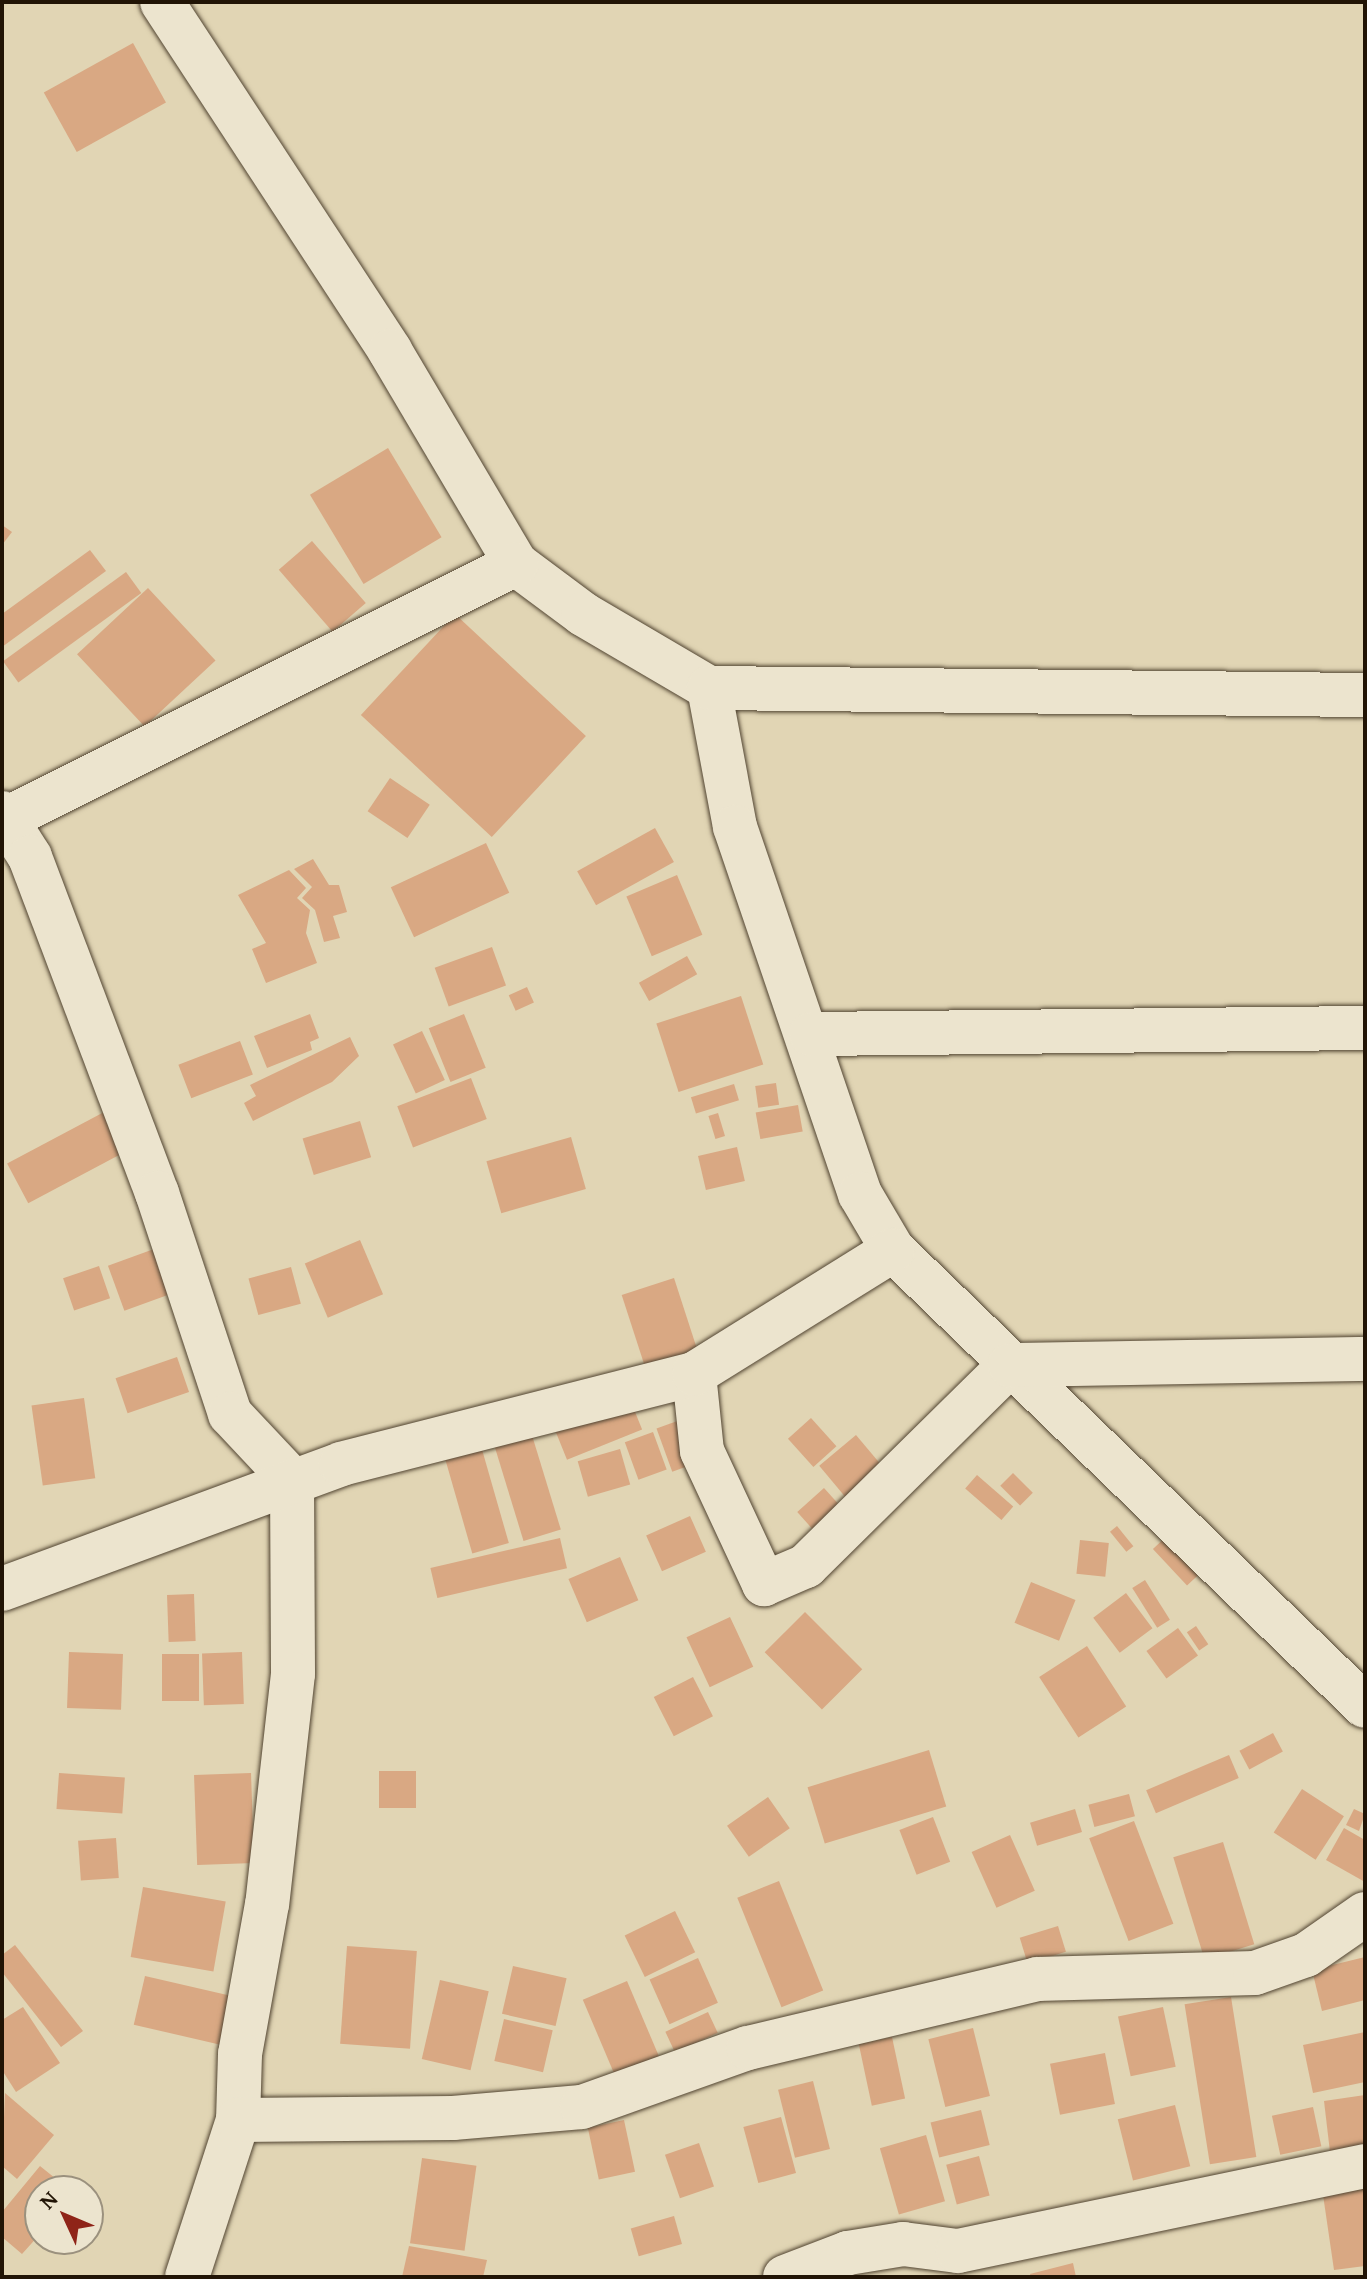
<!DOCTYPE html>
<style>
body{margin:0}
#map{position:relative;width:1367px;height:2279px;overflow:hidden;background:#e1d5b4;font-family:"Gentium Book Plus",serif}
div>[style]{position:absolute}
.building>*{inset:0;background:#d9a883;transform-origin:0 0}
.roads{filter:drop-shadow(0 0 2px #514431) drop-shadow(0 0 2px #514431)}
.minor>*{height:44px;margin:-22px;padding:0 22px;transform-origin:22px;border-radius:22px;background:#ece4ce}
span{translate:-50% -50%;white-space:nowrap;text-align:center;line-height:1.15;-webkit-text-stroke:6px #ece4ce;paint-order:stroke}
.frame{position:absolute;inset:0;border:4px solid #211405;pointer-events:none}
.north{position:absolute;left:24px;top:2175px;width:80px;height:80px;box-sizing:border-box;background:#ece4ce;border:2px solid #9b917e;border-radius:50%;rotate:314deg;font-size:22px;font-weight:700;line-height:32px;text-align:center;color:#211405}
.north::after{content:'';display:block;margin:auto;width:28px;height:36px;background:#8f2418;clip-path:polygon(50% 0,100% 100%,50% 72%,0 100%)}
</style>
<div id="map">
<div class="building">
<i style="left:133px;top:43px;width:68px;height:102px;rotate:61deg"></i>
<i style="left:388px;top:448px;width:104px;height:91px;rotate:59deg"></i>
<i style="clip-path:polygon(2px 525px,12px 532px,2px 545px)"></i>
<i style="left:312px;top:541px;width:82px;height:44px;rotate:49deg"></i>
<i style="clip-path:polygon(90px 550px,106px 571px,2px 647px,2px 614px)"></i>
<i style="left:126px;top:572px;width:26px;height:152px;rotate:54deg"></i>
<i style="left:148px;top:588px;width:99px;height:97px;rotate:47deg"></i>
<i style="left:455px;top:614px;width:179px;height:138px;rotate:43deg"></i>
<i style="left:390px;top:778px;width:48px;height:40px;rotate:34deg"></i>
<i style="left:655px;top:828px;width:39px;height:89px;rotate:61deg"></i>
<i style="left:486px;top:843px;width:55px;height:105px;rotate:65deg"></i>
<i style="clip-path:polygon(313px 859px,329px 885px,339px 885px,347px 912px,333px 916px,340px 938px,324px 942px,315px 910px,302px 898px,312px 887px,294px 869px)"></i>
<i style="clip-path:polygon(289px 870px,306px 888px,297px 898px,310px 910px,306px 933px,317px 963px,266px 983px,252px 949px,266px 943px,238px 895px)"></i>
<i style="left:677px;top:875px;width:65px;height:55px;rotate:67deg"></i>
<i style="left:492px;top:947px;width:41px;height:61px;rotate:70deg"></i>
<i style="left:687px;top:956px;width:21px;height:55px;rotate:61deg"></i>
<i style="left:527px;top:987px;width:17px;height:20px;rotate:66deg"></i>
<i style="left:741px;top:996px;width:72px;height:89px;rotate:72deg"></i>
<i style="clip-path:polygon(310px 1014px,319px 1038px,310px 1042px,312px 1050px,267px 1068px,254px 1036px)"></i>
<i style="left:464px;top:1014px;width:58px;height:38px;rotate:68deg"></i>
<i style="left:422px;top:1031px;width:54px;height:32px;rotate:65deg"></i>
<i style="clip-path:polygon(350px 1037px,359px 1056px,332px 1082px,253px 1121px,244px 1103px,256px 1096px,250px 1085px)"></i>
<i style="left:240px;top:1041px;width:36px;height:66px;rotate:69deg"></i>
<i style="left:471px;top:1078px;width:44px;height:79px;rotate:69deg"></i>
<i style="left:776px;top:1083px;width:22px;height:21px;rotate:82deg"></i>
<i style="left:734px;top:1084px;width:17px;height:45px;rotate:73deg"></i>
<i style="left:798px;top:1105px;width:27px;height:43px;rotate:80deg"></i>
<i style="left:106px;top:1111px;width:45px;height:112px;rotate:62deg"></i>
<i style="left:718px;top:1113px;width:24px;height:10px;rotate:73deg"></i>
<i style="left:360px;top:1121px;width:38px;height:60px;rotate:73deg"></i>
<i style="left:571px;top:1137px;width:54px;height:88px;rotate:74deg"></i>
<i style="left:737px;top:1147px;width:35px;height:40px;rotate:77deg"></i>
<i style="left:360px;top:1240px;width:59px;height:60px;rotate:67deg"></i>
<i style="left:154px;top:1249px;width:48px;height:49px;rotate:70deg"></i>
<i style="left:99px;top:1266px;width:34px;height:38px;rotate:71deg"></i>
<i style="left:291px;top:1267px;width:38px;height:44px;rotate:75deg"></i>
<i style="left:674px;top:1278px;width:79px;height:55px;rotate:72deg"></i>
<i style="left:177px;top:1357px;width:37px;height:65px;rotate:71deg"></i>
<i style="left:629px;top:1397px;width:35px;height:81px;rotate:68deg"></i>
<i style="left:84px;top:1398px;width:81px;height:53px;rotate:82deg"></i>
<i style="left:811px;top:1418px;width:38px;height:31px;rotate:48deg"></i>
<i style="left:680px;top:1420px;width:46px;height:25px;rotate:70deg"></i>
<i style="left:531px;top:1432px;width:102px;height:39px;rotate:73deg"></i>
<i style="left:653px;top:1432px;width:40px;height:30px;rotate:70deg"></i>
<i style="left:856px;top:1435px;width:51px;height:48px;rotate:50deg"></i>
<i style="left:481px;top:1446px;width:101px;height:38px;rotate:74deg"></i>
<i style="left:620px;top:1449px;width:37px;height:44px;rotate:74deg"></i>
<i style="left:1013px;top:1473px;width:28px;height:18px;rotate:45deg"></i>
<i style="left:977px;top:1475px;width:48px;height:18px;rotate:41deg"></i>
<i style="left:824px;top:1488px;width:30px;height:36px;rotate:48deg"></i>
<i style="left:690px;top:1516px;width:39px;height:48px;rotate:66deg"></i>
<i style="left:1117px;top:1526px;width:26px;height:9px;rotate:51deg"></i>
<i style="left:1169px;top:1534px;width:50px;height:22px;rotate:47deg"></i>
<i style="left:560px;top:1538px;width:31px;height:133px;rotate:77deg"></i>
<i style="left:1080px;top:1540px;width:29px;height:34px;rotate:6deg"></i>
<i style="left:620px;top:1557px;width:47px;height:56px;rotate:67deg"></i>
<i style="left:1145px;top:1580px;width:47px;height:15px;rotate:58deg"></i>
<i style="left:1031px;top:1582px;width:48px;height:44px;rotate:22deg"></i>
<i style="left:1126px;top:1593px;width:44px;height:41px;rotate:53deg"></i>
<i style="left:194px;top:1594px;width:47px;height:27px;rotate:88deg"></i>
<i style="left:805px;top:1612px;width:81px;height:57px;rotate:45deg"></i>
<i style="left:730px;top:1617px;width:55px;height:48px;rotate:65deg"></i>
<i style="left:1196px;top:1626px;width:22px;height:11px;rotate:56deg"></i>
<i style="left:1178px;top:1628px;width:34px;height:39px;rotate:54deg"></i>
<i style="left:1087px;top:1646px;width:72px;height:57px;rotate:57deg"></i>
<i style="left:69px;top:1652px;width:54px;height:56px;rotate:2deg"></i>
<i style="left:242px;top:1652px;width:52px;height:40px;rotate:88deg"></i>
<i style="left:162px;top:1654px;width:37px;height:47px"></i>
<i style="left:693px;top:1677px;width:44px;height:44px;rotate:63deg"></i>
<i style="left:1273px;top:1733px;width:21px;height:38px;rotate:62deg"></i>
<i style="left:929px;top:1750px;width:59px;height:127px;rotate:73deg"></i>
<i style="left:1229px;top:1755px;width:25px;height:90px;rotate:67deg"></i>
<i style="left:416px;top:1771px;width:37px;height:37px;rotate:90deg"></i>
<i style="left:59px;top:1773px;width:66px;height:36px;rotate:4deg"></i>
<i style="left:251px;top:1773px;width:90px;height:57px;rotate:88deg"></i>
<i style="left:1302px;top:1789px;width:50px;height:52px;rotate:33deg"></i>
<i style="left:1129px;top:1794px;width:23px;height:42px;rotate:75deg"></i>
<i style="left:768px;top:1797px;width:38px;height:50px;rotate:55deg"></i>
<i style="left:1075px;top:1809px;width:24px;height:47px;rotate:73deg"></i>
<i style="clip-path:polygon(1354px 1809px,1365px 1814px,1359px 1831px,1346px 1825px)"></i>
<i style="left:933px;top:1817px;width:48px;height:36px;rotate:69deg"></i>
<i style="left:1134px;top:1821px;width:110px;height:48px;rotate:69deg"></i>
<i style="clip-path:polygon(1344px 1828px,1365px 1840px,1365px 1882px,1326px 1860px)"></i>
<i style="left:1010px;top:1835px;width:61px;height:42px;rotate:66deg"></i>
<i style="left:116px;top:1838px;width:40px;height:38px;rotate:86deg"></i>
<i style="left:1223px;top:1842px;width:107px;height:52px;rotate:73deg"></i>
<i style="left:779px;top:1881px;width:118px;height:45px;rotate:68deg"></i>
<i style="left:143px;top:1887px;width:84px;height:71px;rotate:10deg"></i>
<i style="left:675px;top:1911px;width:46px;height:56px;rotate:64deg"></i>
<i style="left:1058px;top:1926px;width:27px;height:40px;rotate:73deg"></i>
<i style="clip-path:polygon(15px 1945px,83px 2031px,61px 2047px,2px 1972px,2px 1955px)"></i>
<i style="left:347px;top:1946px;width:70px;height:98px;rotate:4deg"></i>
<i style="clip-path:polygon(1365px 1957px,1365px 2000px,1322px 2011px,1312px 1970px)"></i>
<i style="left:698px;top:1958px;width:49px;height:53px;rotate:66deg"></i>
<i style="left:513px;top:1966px;width:55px;height:49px;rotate:13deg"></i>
<i style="left:145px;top:1976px;width:100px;height:50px;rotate:13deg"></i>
<i style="left:440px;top:1980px;width:50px;height:81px;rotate:13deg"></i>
<i style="left:627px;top:1981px;width:82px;height:48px;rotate:67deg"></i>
<i style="left:1231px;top:1997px;width:162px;height:47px;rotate:81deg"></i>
<i style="clip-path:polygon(23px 2007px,60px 2063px,16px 2092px,2px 2070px,2px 2020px)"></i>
<i style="left:1163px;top:2007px;width:61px;height:46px;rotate:78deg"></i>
<i style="left:708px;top:2012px;width:23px;height:47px;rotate:65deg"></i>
<i style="left:504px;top:2019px;width:50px;height:43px;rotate:13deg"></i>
<i style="left:973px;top:2028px;width:70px;height:46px;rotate:76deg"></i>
<i style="clip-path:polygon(1365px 2032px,1365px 2082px,1313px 2093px,1303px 2045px)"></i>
<i style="left:892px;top:2037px;width:63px;height:34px;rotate:78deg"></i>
<i style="left:1105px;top:2053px;width:52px;height:56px;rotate:79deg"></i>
<i style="left:813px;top:2081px;width:70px;height:36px;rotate:76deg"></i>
<i style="clip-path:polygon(5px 2093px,54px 2135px,17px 2179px,2px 2166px)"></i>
<i style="clip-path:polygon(1365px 2095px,1365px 2147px,1330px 2152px,1324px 2101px)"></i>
<i style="left:1175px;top:2105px;width:63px;height:59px;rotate:76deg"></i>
<i style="left:1313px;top:2107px;width:40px;height:42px;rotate:78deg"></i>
<i style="left:981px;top:2110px;width:36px;height:52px;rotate:76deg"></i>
<i style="left:781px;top:2117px;width:58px;height:39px;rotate:75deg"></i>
<i style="left:624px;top:2120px;width:53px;height:37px;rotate:78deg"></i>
<i style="left:926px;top:2135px;width:69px;height:48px;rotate:74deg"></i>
<i style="left:699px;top:2143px;width:46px;height:36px;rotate:71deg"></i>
<i style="left:979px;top:2156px;width:41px;height:34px;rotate:75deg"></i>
<i style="left:422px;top:2158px;width:55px;height:86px;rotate:8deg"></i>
<i style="clip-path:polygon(40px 2166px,71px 2191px,40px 2191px,40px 2234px,22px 2254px,2px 2237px,2px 2212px)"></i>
<i style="clip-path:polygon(1365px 2181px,1365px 2266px,1334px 2270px,1322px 2188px)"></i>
<i style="left:674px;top:2216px;width:29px;height:45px;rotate:74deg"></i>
<i style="clip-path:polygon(409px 2246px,487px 2260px,483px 2277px,402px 2277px)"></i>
<i style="clip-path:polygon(1073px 2263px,1076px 2277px,1031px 2277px,1030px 2274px)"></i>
</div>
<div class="roads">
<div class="minor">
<i style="left:162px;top:2px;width:417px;rotate:56.8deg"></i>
<i style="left:390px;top:351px;width:247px;rotate:59.4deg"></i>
<i style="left:516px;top:564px;width:84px;rotate:36.7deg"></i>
<i style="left:583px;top:614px;width:146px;rotate:30.4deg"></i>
<i style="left:709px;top:688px;width:141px;rotate:79.4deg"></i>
<i style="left:735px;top:827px;width:388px;rotate:71.2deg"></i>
<i style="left:860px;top:1194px;width:65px;rotate:59.5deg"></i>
<i style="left:893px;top:1250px;width:656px;rotate:44.01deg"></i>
<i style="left:709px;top:688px;width:656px;rotate:0.61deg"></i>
<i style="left:2px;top:813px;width:52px;rotate:57.5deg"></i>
<i style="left:30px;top:857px;width:359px;rotate:69.3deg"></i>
<i style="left:157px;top:1193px;width:233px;rotate:71.7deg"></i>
<i style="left:230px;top:1414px;width:91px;rotate:46.8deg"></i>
<i style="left:292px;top:1480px;width:194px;rotate:89.7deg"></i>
<i style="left:293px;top:1674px;width:231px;rotate:96.4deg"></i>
<i style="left:267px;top:1904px;width:152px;rotate:100.2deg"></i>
<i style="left:240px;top:2054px;width:66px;rotate:91.7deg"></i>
<i style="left:2px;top:821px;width:575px;rotate:-26.57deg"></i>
<i style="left:811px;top:1034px;width:554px;rotate:-0.62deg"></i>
<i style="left:694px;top:1374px;width:77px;rotate:84.1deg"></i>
<i style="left:702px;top:1451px;width:147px;rotate:65deg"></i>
<i style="left:764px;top:1584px;width:46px;rotate:-23.2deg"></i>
<i style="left:806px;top:1566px;width:286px;rotate:-44.6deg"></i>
<i style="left:1010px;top:1365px;width:355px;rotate:-1deg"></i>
<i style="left:2px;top:1589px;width:361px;rotate:-20.2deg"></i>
<i style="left:341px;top:1464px;width:364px;rotate:-14.3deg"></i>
<i style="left:694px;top:1374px;width:234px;rotate:-31.9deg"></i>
<i style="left:187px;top:2277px;width:165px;rotate:-72deg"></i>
<i style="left:238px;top:2120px;width:215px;rotate:-0.5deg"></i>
<i style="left:453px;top:2118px;width:129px;rotate:-4.9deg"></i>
<i style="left:582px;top:2107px;width:176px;rotate:-19.6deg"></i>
<i style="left:748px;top:2048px;width:297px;rotate:-13.4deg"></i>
<i style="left:1037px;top:1979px;width:218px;rotate:-1.6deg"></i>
<i style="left:1255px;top:1973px;width:54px;rotate:-19.4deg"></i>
<i style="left:1306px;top:1955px;width:72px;rotate:-34.8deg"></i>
<i style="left:785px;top:2277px;width:67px;rotate:-20.9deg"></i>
<i style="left:848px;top:2253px;width:56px;rotate:-9.3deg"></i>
<i style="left:903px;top:2244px;width:55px;rotate:7.3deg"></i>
<i style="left:958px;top:2251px;width:416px;rotate:-11.8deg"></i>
</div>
</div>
<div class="frame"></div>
<div class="north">N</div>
</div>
